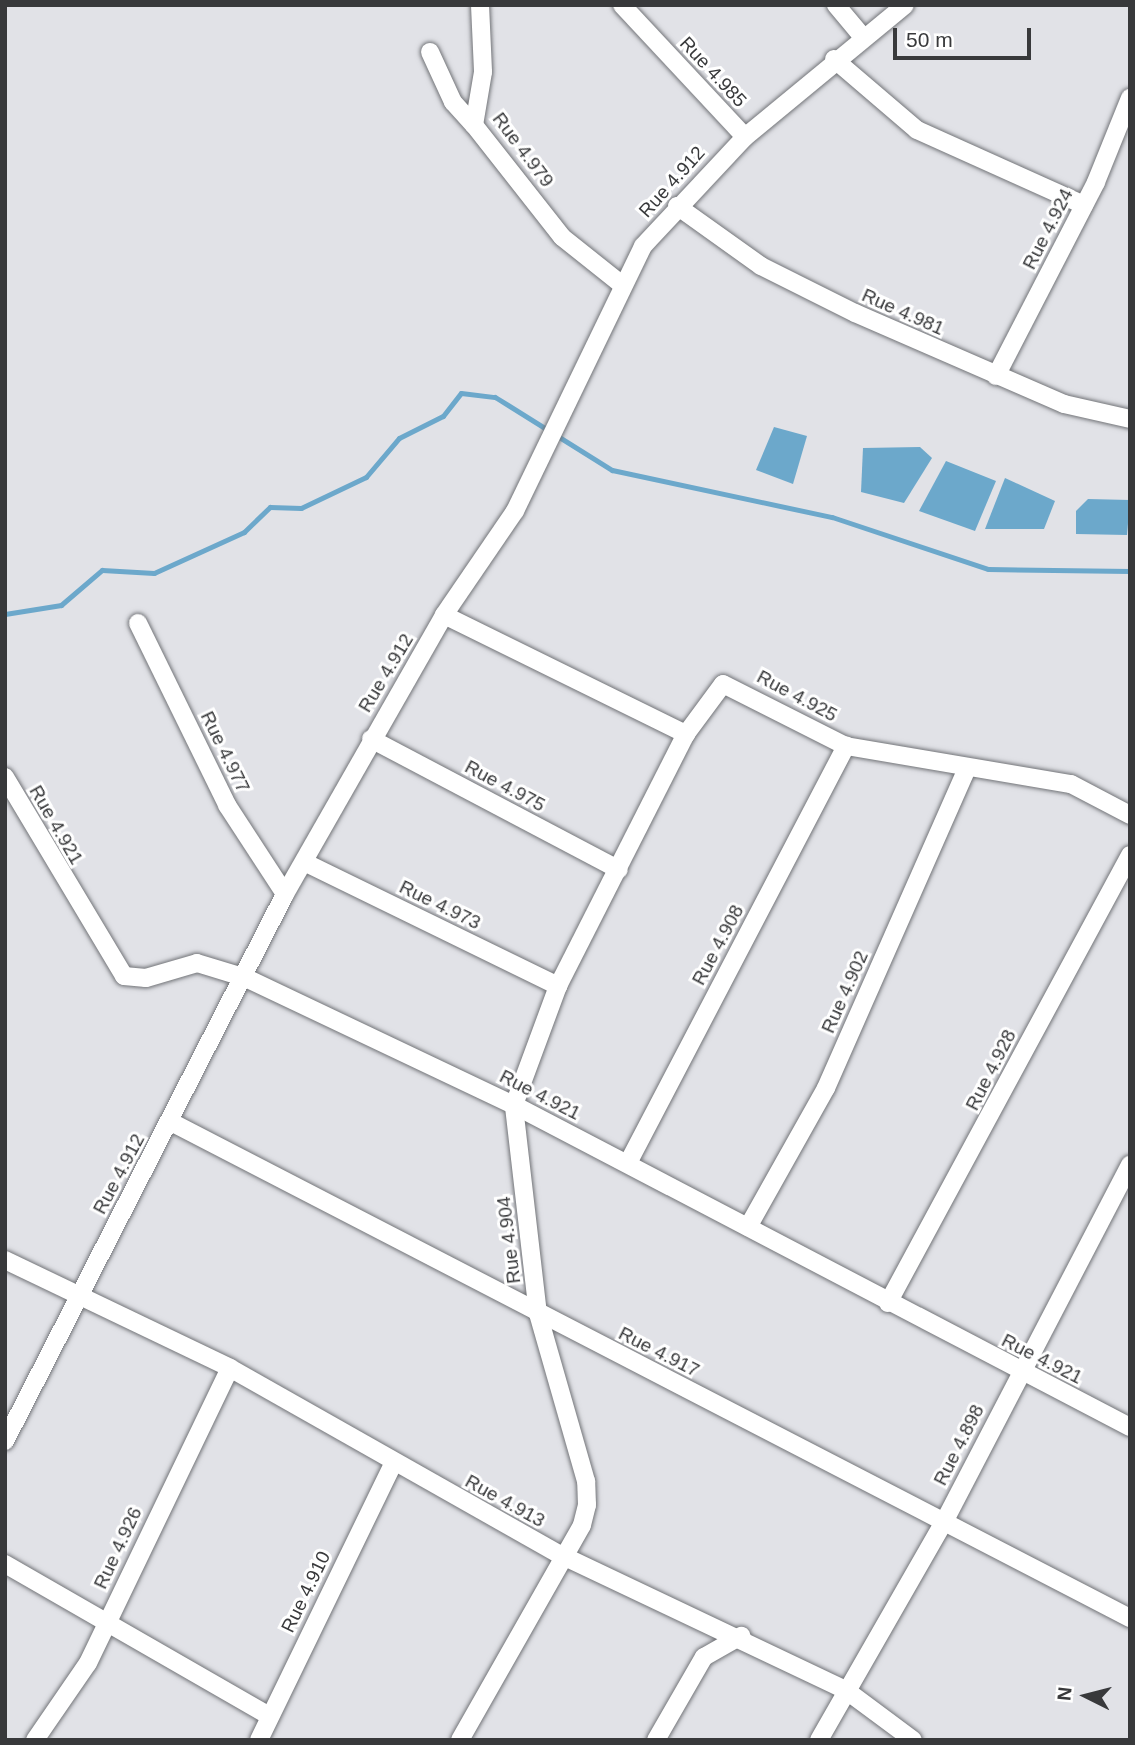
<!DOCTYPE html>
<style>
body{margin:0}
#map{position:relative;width:1135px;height:1745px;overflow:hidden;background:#e1e2e7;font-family:Arial,sans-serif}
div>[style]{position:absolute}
.water>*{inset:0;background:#6ca8cb}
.stream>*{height:5px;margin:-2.5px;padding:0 2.5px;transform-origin:2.5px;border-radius:2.5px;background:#6ca8cb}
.roads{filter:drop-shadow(0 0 2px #727478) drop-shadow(0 0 2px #727478)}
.street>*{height:18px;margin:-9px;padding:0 9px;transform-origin:9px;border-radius:9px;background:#fff}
span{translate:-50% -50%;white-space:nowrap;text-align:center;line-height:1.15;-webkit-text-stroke:6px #fff;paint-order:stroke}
.street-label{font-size:19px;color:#38393b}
.frame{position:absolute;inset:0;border:7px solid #38393b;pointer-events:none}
.north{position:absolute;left:1051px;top:1661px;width:70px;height:70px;-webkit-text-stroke:5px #fff;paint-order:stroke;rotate:276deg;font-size:19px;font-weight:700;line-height:28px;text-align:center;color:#38393b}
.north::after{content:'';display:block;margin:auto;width:24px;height:32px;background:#38393b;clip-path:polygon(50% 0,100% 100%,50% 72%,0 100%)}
.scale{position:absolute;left:893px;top:28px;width:138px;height:32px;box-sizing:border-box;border:4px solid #38393b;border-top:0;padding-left:9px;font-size:21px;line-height:24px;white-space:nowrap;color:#38393b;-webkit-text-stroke:5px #fff;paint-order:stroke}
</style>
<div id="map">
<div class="water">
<i style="clip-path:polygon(774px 427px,807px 436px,793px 484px,756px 470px)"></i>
<i style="clip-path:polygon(920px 447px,932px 458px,904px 503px,861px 492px,863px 448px)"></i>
<i style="clip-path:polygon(946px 461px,996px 481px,975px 531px,919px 511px)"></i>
<i style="clip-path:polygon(1005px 478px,1055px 501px,1044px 529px,985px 529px)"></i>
<i style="clip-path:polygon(1088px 499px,1130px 500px,1127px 535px,1076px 534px,1076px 511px)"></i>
</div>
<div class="stream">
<i style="left:5px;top:614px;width:57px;rotate:-9.1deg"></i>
<i style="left:61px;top:605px;width:54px;rotate:-40.5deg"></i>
<i style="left:102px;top:570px;width:52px;rotate:3.3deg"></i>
<i style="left:154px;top:573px;width:99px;rotate:-24.5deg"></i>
<i style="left:244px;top:532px;width:36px;rotate:-44deg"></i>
<i style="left:270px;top:507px;width:31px;rotate:2deg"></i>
<i style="left:301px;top:508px;width:72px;rotate:-25.5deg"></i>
<i style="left:366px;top:477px;width:51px;rotate:-49.8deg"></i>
<i style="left:399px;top:438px;width:49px;rotate:-26.6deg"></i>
<i style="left:443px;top:416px;width:29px;rotate:-52deg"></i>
<i style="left:461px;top:393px;width:34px;rotate:7deg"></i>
<i style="left:495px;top:397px;width:138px;rotate:32deg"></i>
<i style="left:612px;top:470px;width:225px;rotate:12.1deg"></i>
<i style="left:832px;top:517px;width:164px;rotate:18.4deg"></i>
<i style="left:988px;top:569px;width:142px;rotate:0.8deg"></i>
</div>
<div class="roads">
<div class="street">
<i style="left:480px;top:5px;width:67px;rotate:87.4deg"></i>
<i style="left:483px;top:72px;width:54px;rotate:99.6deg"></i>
<i style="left:474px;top:125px;width:142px;rotate:51.8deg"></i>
<i style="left:562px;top:237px;width:75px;rotate:38.5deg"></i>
<i style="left:622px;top:5px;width:180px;rotate:47deg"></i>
<i style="left:836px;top:5px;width:39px;rotate:50deg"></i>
<i style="left:430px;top:52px;width:55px;rotate:65.3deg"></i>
<i style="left:453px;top:102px;width:31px;rotate:48deg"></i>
<i style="left:834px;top:59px;width:109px;rotate:40.5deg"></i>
<i style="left:917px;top:130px;width:183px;rotate:24.2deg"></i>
<i style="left:677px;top:206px;width:103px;rotate:35.5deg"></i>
<i style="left:761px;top:266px;width:105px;rotate:26.6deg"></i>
<i style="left:855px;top:313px;width:228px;rotate:23.5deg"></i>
<i style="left:1064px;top:404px;width:68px;rotate:12.8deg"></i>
<i style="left:996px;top:376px;width:218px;rotate:-62.7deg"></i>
<i style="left:1096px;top:182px;width:91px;rotate:-68deg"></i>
<i style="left:444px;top:615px;width:270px;rotate:26.2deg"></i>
<i style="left:686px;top:734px;width:62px;rotate:-53.5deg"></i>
<i style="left:723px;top:684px;width:138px;rotate:26.8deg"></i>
<i style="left:846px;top:746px;width:228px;rotate:9.6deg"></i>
<i style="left:1071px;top:784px;width:67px;rotate:27.7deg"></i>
<i style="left:138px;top:623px;width:203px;rotate:63.9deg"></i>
<i style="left:227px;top:805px;width:106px;rotate:56.9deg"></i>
<i style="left:371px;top:739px;width:280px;rotate:27.8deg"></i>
<i style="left:5px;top:777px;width:232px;rotate:59.1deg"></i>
<i style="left:124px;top:976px;width:22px;rotate:5deg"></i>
<i style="left:146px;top:978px;width:53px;rotate:-16.4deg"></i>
<i style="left:197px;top:963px;width:51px;rotate:17deg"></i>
<i style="left:246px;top:978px;width:297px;rotate:25.4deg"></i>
<i style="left:514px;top:1105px;width:695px;rotate:27.6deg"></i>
<i style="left:304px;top:862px;width:283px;rotate:26deg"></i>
<i style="left:171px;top:1122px;width:1080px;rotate:27.35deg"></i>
<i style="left:628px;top:1163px;width:471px;rotate:-62.4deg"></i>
<i style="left:748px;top:1227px;width:159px;rotate:-60.7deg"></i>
<i style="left:826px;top:1088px;width:350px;rotate:-66.2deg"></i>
<i style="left:5px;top:1260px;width:250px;rotate:25.6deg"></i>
<i style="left:230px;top:1368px;width:380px;rotate:29.5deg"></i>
<i style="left:561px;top:1555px;width:317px;rotate:25.4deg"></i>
<i style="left:847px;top:1691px;width:82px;rotate:36.6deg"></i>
<i style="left:888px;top:1303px;width:509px;rotate:-61.62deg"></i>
<i style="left:5px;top:1441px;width:614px;rotate:-62.89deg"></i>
<i style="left:285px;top:894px;width:321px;rotate:-60.3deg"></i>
<i style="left:444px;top:615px;width:126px;rotate:-55.7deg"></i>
<i style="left:515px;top:511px;width:294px;rotate:-64.2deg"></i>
<i style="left:643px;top:246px;width:149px;rotate:-46.9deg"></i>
<i style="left:745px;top:137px;width:207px;rotate:-39.5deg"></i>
<i style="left:5px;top:1564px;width:303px;rotate:29.9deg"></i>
<i style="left:35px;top:1740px;width:93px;rotate:-55.5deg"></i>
<i style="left:88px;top:1663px;width:327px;rotate:-64.3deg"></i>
<i style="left:259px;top:1740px;width:307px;rotate:-64.1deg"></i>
<i style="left:460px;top:1740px;width:247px;rotate:-60.4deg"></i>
<i style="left:582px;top:1525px;width:21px;rotate:-76deg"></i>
<i style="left:587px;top:1505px;width:24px;rotate:-92deg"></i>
<i style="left:586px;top:1481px;width:174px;rotate:-106deg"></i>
<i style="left:538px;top:1314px;width:210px;rotate:-96.6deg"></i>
<i style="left:514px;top:1105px;width:127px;rotate:-69.7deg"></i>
<i style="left:558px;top:986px;width:283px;rotate:-63.1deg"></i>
<i style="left:656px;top:1740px;width:96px;rotate:-60deg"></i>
<i style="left:704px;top:1657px;width:43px;rotate:-29.6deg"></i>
<i style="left:819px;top:1740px;width:251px;rotate:-60.2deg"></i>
<i style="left:944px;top:1522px;width:403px;rotate:-62.5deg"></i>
</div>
</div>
<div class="street-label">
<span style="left:713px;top:72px;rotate:47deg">Rue 4.985</span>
<span style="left:523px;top:150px;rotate:53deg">Rue 4.979</span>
<span style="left:672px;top:182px;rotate:-48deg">Rue 4.912</span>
<span style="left:1048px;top:229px;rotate:-63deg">Rue 4.924</span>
<span style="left:903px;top:312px;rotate:24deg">Rue 4.981</span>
<span style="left:386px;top:673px;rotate:-59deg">Rue 4.912</span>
<span style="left:797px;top:696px;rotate:28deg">Rue 4.925</span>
<span style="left:225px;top:752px;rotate:64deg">Rue 4.977</span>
<span style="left:505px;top:786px;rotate:28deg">Rue 4.975</span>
<span style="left:56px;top:825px;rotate:60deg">Rue 4.921</span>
<span style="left:440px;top:905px;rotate:26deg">Rue 4.973</span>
<span style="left:718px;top:945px;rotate:-62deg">Rue 4.908</span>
<span style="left:845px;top:992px;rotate:-66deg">Rue 4.902</span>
<span style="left:991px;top:1070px;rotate:-63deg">Rue 4.928</span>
<span style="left:540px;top:1095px;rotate:27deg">Rue 4.921</span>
<span style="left:119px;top:1174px;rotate:-62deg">Rue 4.912</span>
<span style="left:509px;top:1240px;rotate:-97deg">Rue 4.904</span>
<span style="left:659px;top:1352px;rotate:27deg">Rue 4.917</span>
<span style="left:1042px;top:1359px;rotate:27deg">Rue 4.921</span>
<span style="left:959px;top:1445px;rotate:-63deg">Rue 4.898</span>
<span style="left:505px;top:1501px;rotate:29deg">Rue 4.913</span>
<span style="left:118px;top:1548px;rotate:-65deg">Rue 4.926</span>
<span style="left:306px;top:1592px;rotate:-64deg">Rue 4.910</span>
</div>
<div class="frame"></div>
<div class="north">N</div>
<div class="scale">50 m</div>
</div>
